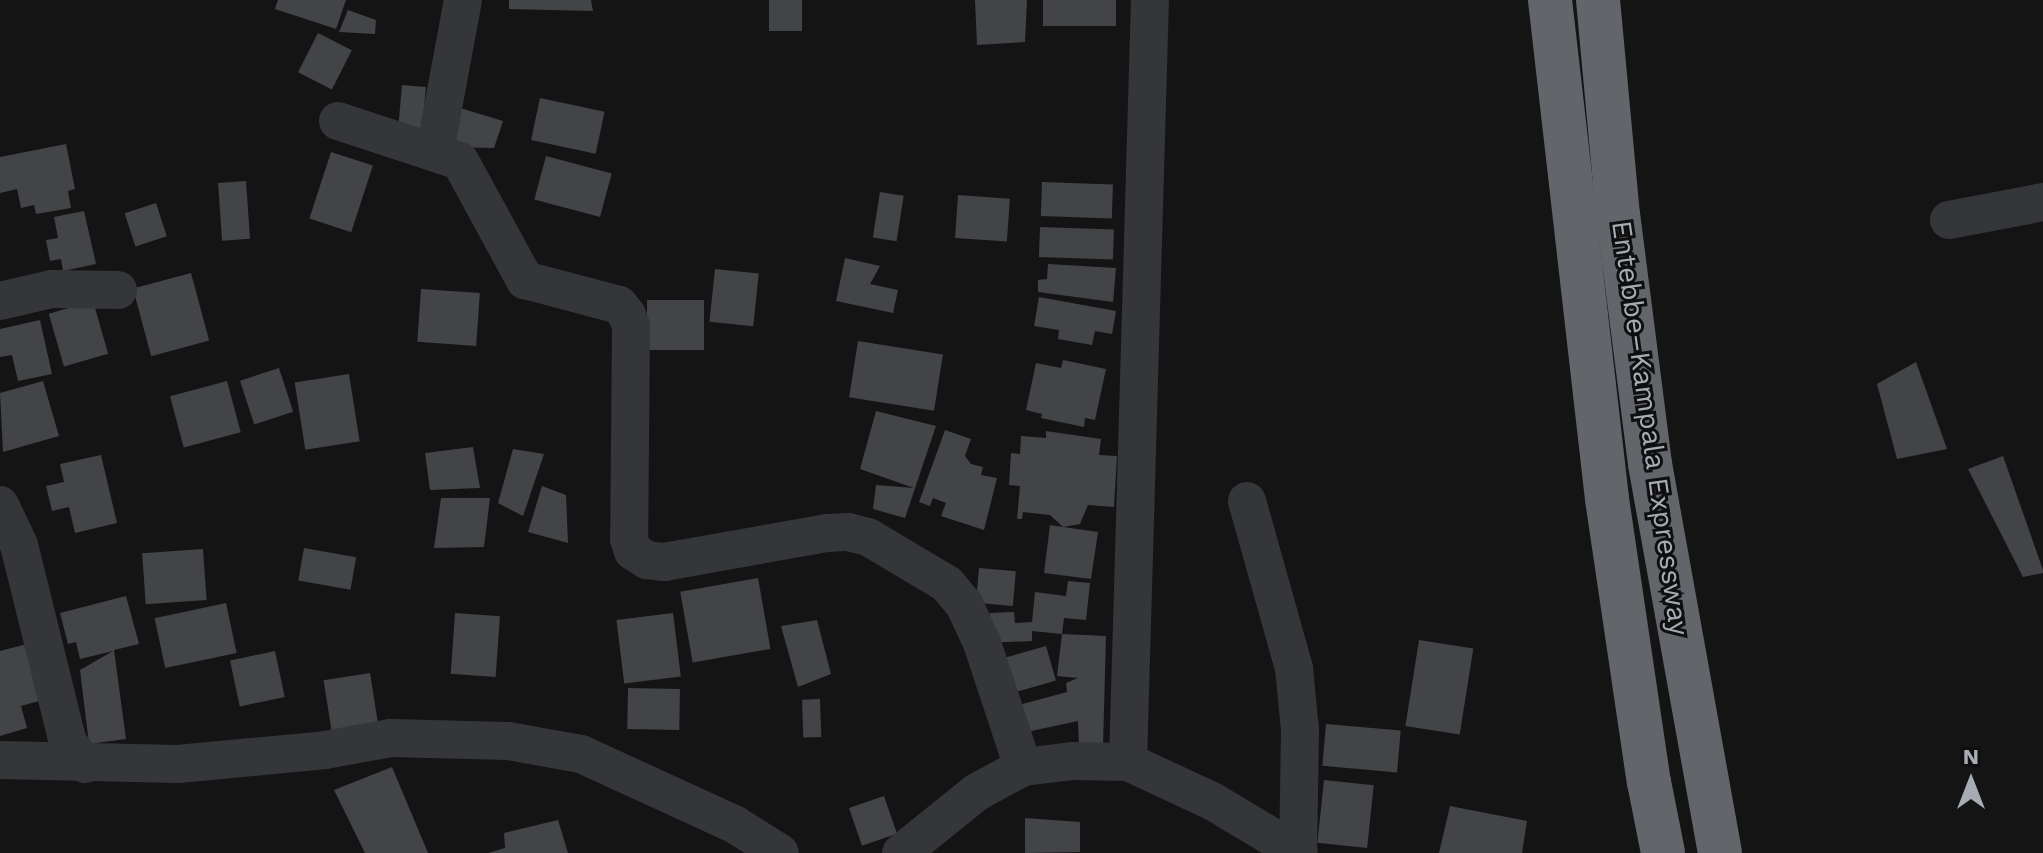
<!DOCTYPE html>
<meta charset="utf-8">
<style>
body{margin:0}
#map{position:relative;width:2043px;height:853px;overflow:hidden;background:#141415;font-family:"Work Sans",sans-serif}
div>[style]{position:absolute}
.building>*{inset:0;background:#434448;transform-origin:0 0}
.street>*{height:38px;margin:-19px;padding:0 19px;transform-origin:19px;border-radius:19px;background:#35363a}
.highway>*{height:44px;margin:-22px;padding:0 22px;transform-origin:22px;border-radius:22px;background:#62656a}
span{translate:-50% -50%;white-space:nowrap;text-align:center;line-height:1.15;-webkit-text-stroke:6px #0f0f10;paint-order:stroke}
.street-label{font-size:28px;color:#a7acb4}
.north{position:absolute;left:1931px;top:741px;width:80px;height:80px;-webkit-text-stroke:6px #0f0f10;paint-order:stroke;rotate:0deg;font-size:22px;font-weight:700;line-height:32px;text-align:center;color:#a7acb4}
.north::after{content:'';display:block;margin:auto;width:28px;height:36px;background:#a7acb4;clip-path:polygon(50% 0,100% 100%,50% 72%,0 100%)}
</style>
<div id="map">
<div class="building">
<i style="clip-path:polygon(278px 0,346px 0,336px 29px,275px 9px)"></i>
<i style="clip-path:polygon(509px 0,591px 0,593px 11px,509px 9px)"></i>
<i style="left:769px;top:0;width:33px;height:31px"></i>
<i style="clip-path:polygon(975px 0,1027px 0,1025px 42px,977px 45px)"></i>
<i style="left:1043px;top:0;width:73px;height:26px"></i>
<i style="clip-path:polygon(348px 10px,376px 20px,375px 34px,339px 32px)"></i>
<i style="left:318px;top:33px;width:38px;height:44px;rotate:27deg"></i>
<i style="left:402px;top:85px;width:24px;height:47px;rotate:5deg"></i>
<i style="left:540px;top:98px;width:66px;height:43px;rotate:12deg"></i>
<i style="clip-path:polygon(460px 108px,503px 121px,494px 148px,447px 147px)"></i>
<i style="clip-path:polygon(66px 144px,75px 189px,68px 191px,71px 208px,36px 214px,34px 205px,21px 208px,17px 189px,0 193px,0 157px)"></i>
<i style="left:331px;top:152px;width:44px;height:70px;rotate:18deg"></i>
<i style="left:546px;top:156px;width:68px;height:45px;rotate:15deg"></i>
<i style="left:246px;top:181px;width:58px;height:28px;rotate:86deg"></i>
<i style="left:1042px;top:182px;width:71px;height:34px;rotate:2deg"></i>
<i style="left:880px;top:192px;width:24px;height:46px;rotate:9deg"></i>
<i style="left:958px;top:195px;width:52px;height:43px;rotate:4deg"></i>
<i style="left:156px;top:203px;width:35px;height:33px;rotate:72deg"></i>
<i style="clip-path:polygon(84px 211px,96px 264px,63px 271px,61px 259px,50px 261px,46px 240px,58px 238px,54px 217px)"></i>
<i style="left:1040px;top:227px;width:74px;height:30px;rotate:2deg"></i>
<i style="clip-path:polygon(845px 258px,880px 266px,870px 284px,898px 290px,893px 313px,836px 301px)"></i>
<i style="clip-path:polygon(1048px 264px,1116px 268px,1113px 302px,1038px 292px,1038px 280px,1047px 279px)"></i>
<i style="left:715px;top:269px;width:44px;height:53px;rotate:6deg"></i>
<i style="left:191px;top:273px;width:70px;height:60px;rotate:75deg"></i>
<i style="left:421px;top:289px;width:59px;height:53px;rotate:4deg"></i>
<i style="clip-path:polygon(1039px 297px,1116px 311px,1112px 334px,1095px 331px,1092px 345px,1058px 339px,1059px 330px,1034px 326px)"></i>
<i style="left:704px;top:300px;width:50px;height:57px;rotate:90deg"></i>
<i style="left:93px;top:301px;width:55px;height:46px;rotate:74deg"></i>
<i style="clip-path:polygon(40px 320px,52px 374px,18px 381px,12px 355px,0 357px,0 329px)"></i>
<i style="left:858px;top:341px;width:86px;height:57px;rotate:9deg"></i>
<i style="clip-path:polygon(1063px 360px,1106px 369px,1095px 420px,1085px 418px,1084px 427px,1041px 418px,1042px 414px,1026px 410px,1036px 363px,1061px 368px)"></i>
<i style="clip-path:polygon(1916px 362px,1947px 449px,1897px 459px,1877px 384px)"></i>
<i style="left:279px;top:368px;width:46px;height:41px;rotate:72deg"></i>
<i style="left:349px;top:374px;width:68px;height:55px;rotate:81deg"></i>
<i style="clip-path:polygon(43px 381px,59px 436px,3px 452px,0 393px)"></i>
<i style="left:227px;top:381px;width:53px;height:59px;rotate:75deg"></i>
<i style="clip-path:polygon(876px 411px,936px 426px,905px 518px,873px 509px,876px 485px,914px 488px,860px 469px)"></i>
<i style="clip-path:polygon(945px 430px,971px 439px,965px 456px,971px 464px,983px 467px,981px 475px,997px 478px,984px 530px,941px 516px,946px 503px,933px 498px,930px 506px,919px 502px)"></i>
<i style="clip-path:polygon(1046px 431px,1101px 439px,1099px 455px,1117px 456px,1114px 507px,1088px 505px,1080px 524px,1063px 527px,1098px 532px,1091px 579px,1044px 573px,1050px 525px,1063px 527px,1050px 515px,1023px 512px,1022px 519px,1017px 519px,1020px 486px,1009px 485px,1011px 453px,1020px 454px,1021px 436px,1046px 438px)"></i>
<i style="clip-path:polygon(473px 447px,480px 488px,430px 490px,425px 453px)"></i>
<i style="clip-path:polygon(513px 449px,544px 454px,523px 516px,498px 503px)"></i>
<i style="clip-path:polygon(101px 455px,117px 523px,75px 533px,69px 507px,52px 511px,46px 486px,64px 482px,60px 464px)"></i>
<i style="clip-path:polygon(2003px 456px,2043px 570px,2043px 573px,2023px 577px,1968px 469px)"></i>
<i style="clip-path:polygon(542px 486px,566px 495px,568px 543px,528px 532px)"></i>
<i style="clip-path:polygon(441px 498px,490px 498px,484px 547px,434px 548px)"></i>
<i style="left:304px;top:548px;width:53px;height:33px;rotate:10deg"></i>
<i style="left:203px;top:549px;width:51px;height:61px;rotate:86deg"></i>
<i style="left:979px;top:568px;width:37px;height:35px;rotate:5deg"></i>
<i style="left:758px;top:578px;width:72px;height:79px;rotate:80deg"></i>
<i style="clip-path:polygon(1068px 581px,1090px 583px,1086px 620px,1064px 618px,1062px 634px,1032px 631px,1032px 641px,982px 643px,990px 623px,990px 613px,1014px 612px,1015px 623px,1032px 622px,1035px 592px,1066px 596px)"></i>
<i style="clip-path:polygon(126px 596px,139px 644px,114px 650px,126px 739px,89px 744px,80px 670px,113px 651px,80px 659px,76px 642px,68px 644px,60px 613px)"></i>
<i style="left:226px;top:603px;width:51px;height:73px;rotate:78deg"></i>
<i style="left:455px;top:613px;width:45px;height:61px;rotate:4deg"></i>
<i style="left:673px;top:613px;width:64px;height:57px;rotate:83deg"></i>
<i style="clip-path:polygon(817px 620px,831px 674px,798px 687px,781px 626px)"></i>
<i style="clip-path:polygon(1062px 634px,1106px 636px,1103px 746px,1079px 745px,1078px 721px,1022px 733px,1015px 706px,1067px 692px,1066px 683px,1078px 678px,1057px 676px)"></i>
<i style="left:1419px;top:640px;width:55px;height:87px;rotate:9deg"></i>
<i style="clip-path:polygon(31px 643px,46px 699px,21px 706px,27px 728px,0 736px,0 651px)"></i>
<i style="left:1046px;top:646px;width:36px;height:53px;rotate:74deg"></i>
<i style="left:275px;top:651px;width:47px;height:46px;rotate:78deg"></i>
<i style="left:370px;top:673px;width:56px;height:47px;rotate:81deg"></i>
<i style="left:628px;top:688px;width:52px;height:41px;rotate:1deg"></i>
<i style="left:820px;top:699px;width:38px;height:18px;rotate:88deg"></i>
<i style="left:1326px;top:724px;width:75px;height:42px;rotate:5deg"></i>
<i style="clip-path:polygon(392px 767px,428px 853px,365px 853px,334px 790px)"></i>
<i style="left:1324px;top:780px;width:50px;height:63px;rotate:6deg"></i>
<i style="left:884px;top:796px;width:40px;height:37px;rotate:71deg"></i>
<i style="clip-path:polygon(1450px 806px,1527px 821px,1522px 853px,1439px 853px)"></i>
<i style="clip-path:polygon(1025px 818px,1080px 822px,1080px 852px,1025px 853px)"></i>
<i style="clip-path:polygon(558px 820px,568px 853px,488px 853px,505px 848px,504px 833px)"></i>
</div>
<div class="street">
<i style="left:338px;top:121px;width:128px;rotate:18.2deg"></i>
<i style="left:460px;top:161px;width:136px;rotate:61.4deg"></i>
<i style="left:525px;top:280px;width:97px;rotate:14.9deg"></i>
<i style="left:619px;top:305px;width:13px;rotate:51deg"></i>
<i style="left:627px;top:315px;width:12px;rotate:70deg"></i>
<i style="left:631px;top:326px;width:213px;rotate:90.5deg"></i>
<i style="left:629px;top:539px;width:13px;rotate:72deg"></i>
<i style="left:633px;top:551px;width:17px;rotate:33deg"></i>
<i style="left:647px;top:560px;width:17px;rotate:7deg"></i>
<i style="left:664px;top:562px;width:166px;rotate:-10.1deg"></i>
<i style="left:827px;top:533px;width:21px;rotate:-3deg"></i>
<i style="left:848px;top:532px;width:21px;rotate:14deg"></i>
<i style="left:868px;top:537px;width:92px;rotate:30.7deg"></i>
<i style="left:947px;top:584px;width:26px;rotate:50deg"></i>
<i style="left:964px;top:604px;width:43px;rotate:65.2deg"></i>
<i style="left:982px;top:643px;width:131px;rotate:71.7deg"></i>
<i style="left:435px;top:151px;width:154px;rotate:-79.5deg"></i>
<i style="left:1949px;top:220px;width:96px;rotate:-10.8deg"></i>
<i style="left:0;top:301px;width:53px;rotate:-13deg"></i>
<i style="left:52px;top:289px;width:66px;rotate:0.9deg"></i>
<i style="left:1247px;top:501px;width:173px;rotate:74.3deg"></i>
<i style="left:1294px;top:668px;width:62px;rotate:84.5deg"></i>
<i style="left:1300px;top:730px;width:123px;rotate:90.9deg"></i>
<i style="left:0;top:505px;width:44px;rotate:64.6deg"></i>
<i style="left:19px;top:545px;width:204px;rotate:76.1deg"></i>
<i style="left:68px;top:743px;width:27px;rotate:51deg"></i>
<i style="left:0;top:760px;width:178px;rotate:1.3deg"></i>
<i style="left:178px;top:764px;width:148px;rotate:-5.4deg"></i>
<i style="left:325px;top:750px;width:67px;rotate:-10.3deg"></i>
<i style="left:391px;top:738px;width:117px;rotate:1.5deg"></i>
<i style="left:508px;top:741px;width:74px;rotate:10.1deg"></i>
<i style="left:581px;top:754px;width:168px;rotate:24.6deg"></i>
<i style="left:734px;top:824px;width:54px;rotate:32.2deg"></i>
<i style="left:1128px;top:762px;width:762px;rotate:-88.35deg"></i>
<i style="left:901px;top:853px;width:97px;rotate:-38.8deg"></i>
<i style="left:977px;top:792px;width:52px;rotate:-28.5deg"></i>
<i style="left:1023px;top:767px;width:49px;rotate:-7deg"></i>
<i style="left:1072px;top:761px;width:56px;rotate:1deg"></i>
<i style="left:1128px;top:762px;width:93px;rotate:24.9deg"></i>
<i style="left:1212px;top:801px;width:101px;rotate:30.9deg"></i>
</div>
<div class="highway">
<i style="left:1550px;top:0;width:502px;rotate:83.48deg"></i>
<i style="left:1607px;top:499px;width:286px;rotate:81.6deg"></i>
<i style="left:1649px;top:782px;width:72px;rotate:78.8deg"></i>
<i style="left:1598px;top:0;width:215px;rotate:84.7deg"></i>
<i style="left:1618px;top:214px;width:252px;rotate:82.7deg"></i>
<i style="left:1650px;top:464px;width:395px;rotate:79.8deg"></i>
</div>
<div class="street-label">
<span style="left:1650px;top:428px;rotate:82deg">Entebbe–Kampala Expressway</span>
</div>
<div class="north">N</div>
</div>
